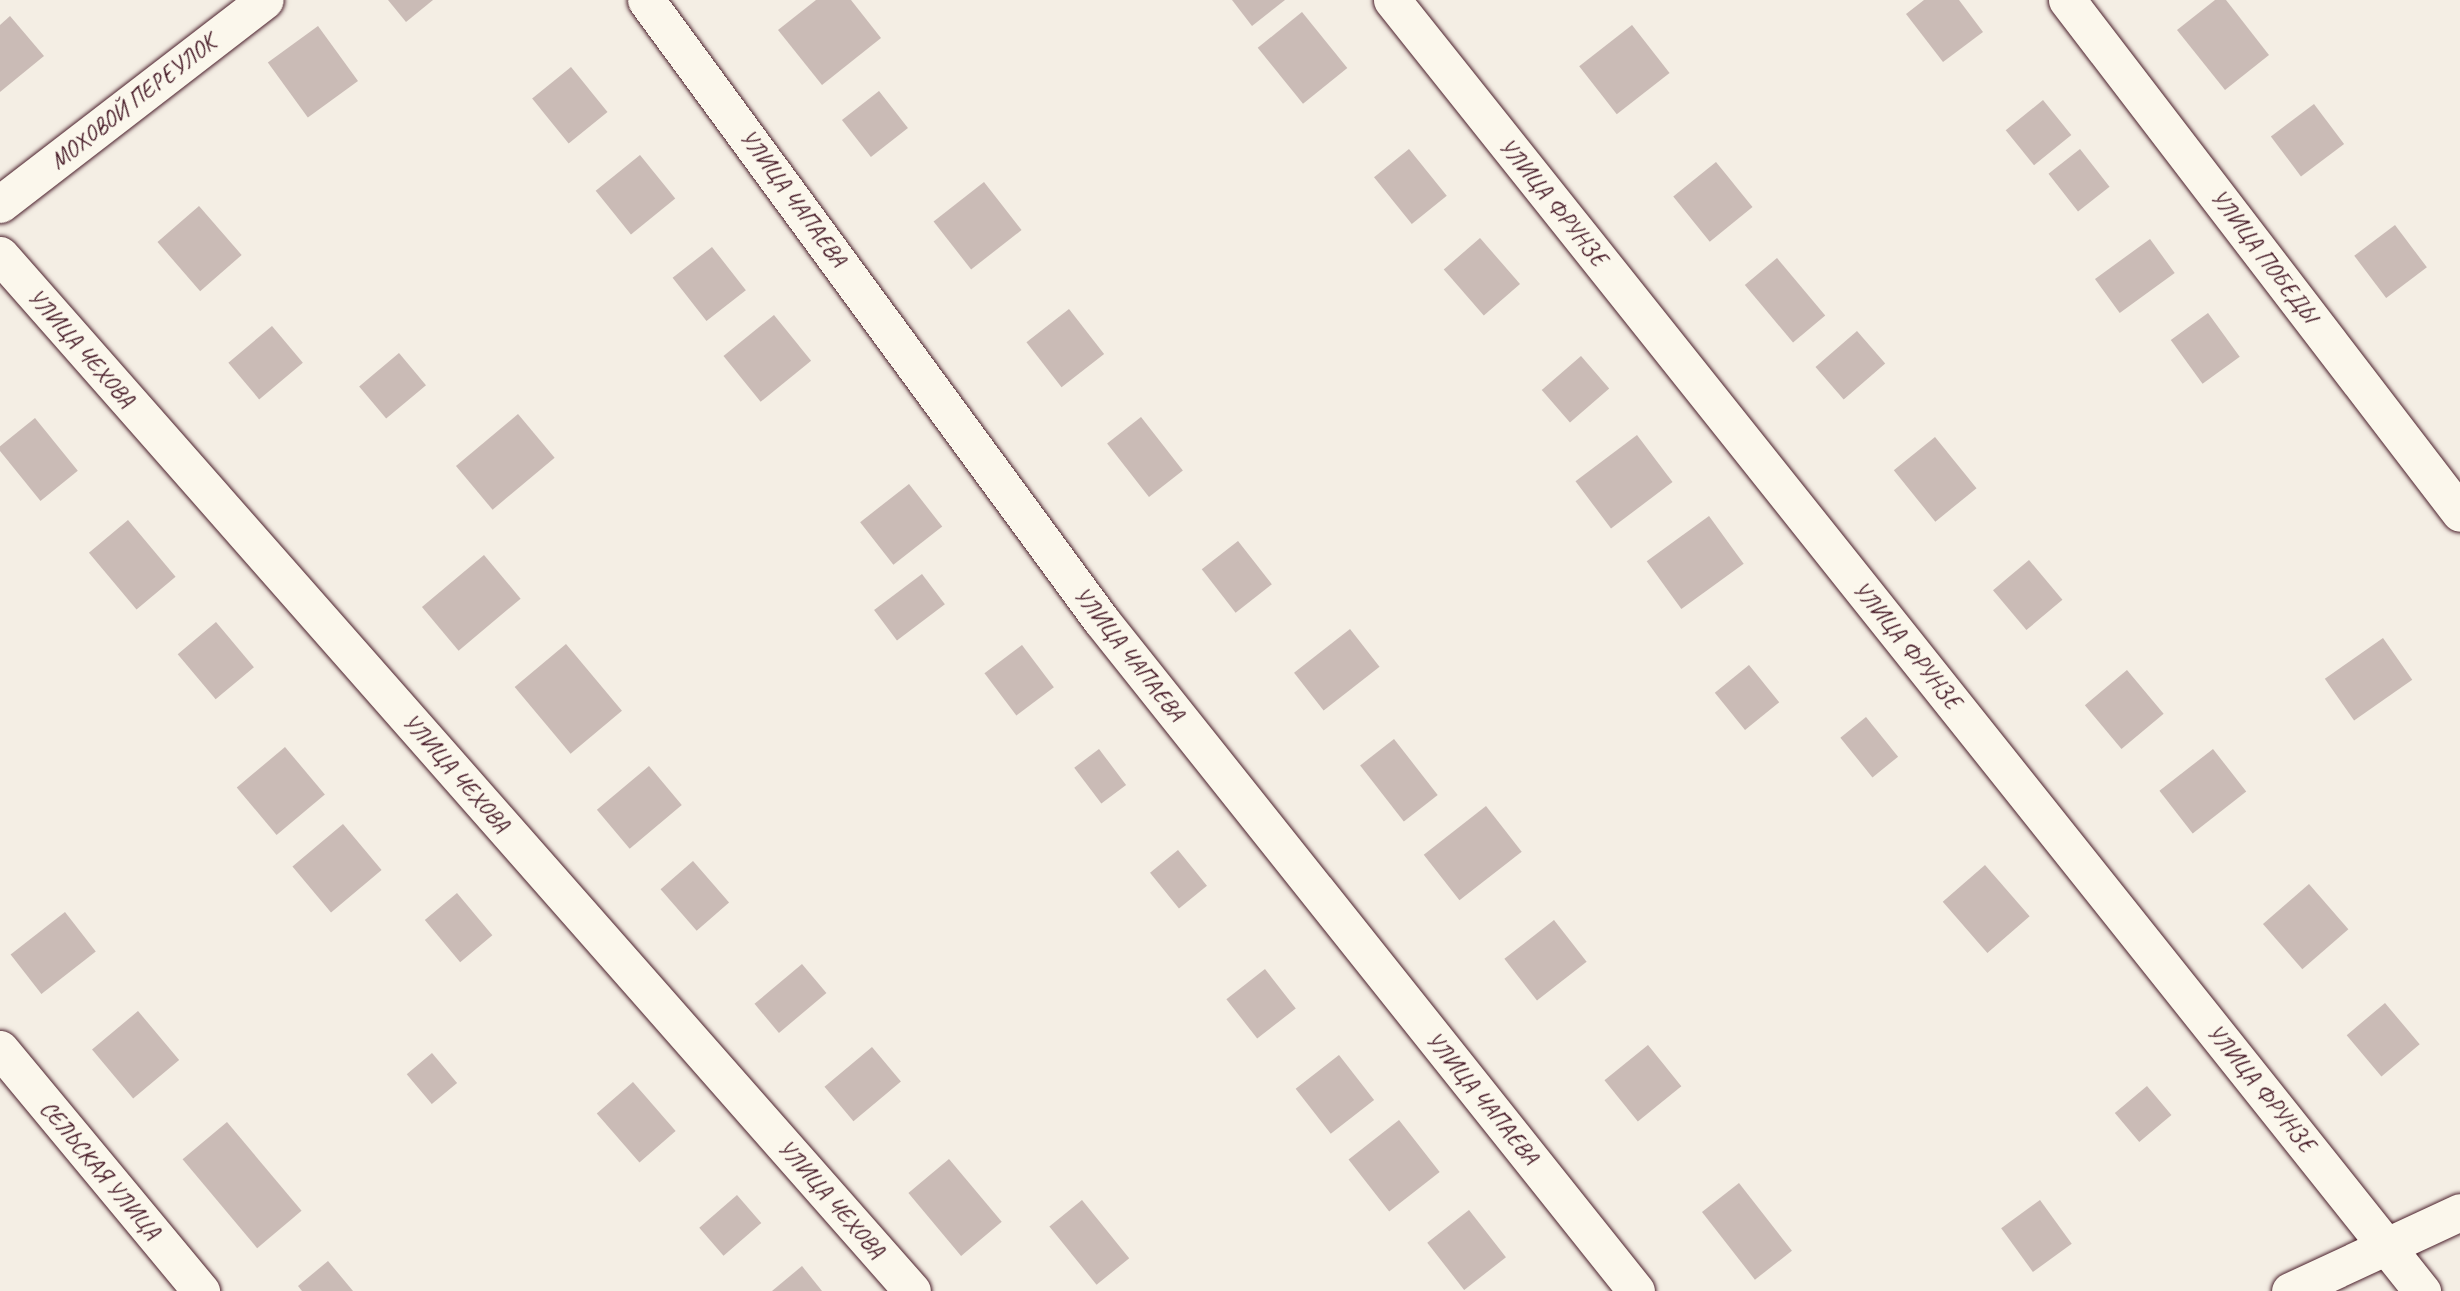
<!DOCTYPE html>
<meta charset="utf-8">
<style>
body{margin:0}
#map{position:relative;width:2460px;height:1291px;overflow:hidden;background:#f4eee4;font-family:Caveat,sans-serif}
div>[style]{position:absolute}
.building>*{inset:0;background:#cabbb6;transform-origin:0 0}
.roads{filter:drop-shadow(0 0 2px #4a1f2b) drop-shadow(0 0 2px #4a1f2b)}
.street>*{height:37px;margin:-18.5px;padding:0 18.5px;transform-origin:18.5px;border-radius:18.5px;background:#fbf7ec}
span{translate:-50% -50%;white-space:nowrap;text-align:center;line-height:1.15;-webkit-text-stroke:6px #fbf7ec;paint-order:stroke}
.street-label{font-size:24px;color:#4a1f2b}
</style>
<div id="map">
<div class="building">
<i style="clip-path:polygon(388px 0,433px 0,406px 22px)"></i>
<i style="clip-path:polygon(816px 0,851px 0,881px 38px,822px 85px,778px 30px)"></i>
<i style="clip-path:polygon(1232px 0,1285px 0,1252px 26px)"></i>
<i style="clip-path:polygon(1924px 0,1959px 0,1983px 32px,1943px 62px,1906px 14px)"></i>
<i style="clip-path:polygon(2215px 0,2226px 0,2269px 55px,2225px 90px,2177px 30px)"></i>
<i style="left:1302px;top:12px;width:72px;height:57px;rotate:51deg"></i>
<i style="clip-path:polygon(10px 16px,44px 56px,0 92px,0 25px)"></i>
<i style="left:1632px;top:25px;width:61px;height:67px;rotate:52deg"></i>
<i style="left:318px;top:26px;width:68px;height:62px;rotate:54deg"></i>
<i style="left:571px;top:67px;width:58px;height:50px;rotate:51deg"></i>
<i style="left:879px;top:91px;width:47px;height:47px;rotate:52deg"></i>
<i style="left:2043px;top:100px;width:45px;height:48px;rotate:51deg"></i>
<i style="left:2314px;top:104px;width:50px;height:54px;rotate:53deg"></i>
<i style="left:1409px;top:149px;width:60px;height:45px;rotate:51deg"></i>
<i style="left:2080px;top:149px;width:48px;height:40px;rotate:52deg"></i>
<i style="left:640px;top:155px;width:56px;height:57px;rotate:51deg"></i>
<i style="left:1716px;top:162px;width:58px;height:55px;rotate:51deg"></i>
<i style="left:984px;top:182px;width:61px;height:64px;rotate:52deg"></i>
<i style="left:199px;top:206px;width:65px;height:55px;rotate:49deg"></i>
<i style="left:2395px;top:225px;width:53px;height:51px;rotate:53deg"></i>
<i style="left:1480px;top:238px;width:61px;height:48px;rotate:49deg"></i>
<i style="left:2150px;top:239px;width:42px;height:68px;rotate:54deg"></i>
<i style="left:712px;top:247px;width:55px;height:50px;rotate:52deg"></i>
<i style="left:1777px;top:258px;width:75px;height:42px;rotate:50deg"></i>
<i style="left:1069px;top:309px;width:57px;height:54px;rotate:52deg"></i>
<i style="left:2208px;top:313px;width:54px;height:46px;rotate:54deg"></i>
<i style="left:774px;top:315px;width:59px;height:65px;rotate:51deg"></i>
<i style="left:272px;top:326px;width:48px;height:57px;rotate:50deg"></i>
<i style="left:1857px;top:331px;width:43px;height:55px;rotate:49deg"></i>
<i style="left:399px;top:353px;width:42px;height:52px;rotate:50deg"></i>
<i style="left:1581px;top:356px;width:43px;height:52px;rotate:49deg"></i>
<i style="left:518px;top:414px;width:57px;height:81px;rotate:50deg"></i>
<i style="left:1141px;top:417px;width:68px;height:43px;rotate:52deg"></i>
<i style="left:35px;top:418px;width:68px;height:48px;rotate:51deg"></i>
<i style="left:1637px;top:435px;width:59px;height:77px;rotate:53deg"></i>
<i style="left:1935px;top:437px;width:66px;height:53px;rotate:51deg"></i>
<i style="left:909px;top:484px;width:54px;height:62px;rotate:52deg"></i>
<i style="left:1709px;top:516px;width:59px;height:77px;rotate:54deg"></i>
<i style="left:128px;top:520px;width:74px;height:51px;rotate:50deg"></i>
<i style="left:1238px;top:541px;width:55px;height:46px;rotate:52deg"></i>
<i style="left:484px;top:555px;width:57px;height:81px;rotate:50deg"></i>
<i style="left:2029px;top:560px;width:52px;height:47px;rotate:50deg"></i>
<i style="left:922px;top:574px;width:38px;height:60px;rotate:53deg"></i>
<i style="left:216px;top:622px;width:59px;height:50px;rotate:50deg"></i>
<i style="left:1350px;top:629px;width:48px;height:71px;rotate:52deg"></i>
<i style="left:2383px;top:638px;width:51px;height:71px;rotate:55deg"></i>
<i style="left:566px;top:644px;width:87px;height:67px;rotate:50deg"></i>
<i style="left:1022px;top:645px;width:53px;height:47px;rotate:53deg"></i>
<i style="left:1749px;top:665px;width:48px;height:44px;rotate:51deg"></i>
<i style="left:2127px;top:670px;width:57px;height:55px;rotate:50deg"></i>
<i style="left:1866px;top:717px;width:51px;height:33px;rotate:51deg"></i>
<i style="left:1394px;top:739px;width:71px;height:43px;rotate:52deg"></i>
<i style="left:285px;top:747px;width:62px;height:63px;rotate:50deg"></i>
<i style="left:1099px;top:749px;width:45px;height:31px;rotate:53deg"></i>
<i style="left:2213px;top:749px;width:54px;height:68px;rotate:52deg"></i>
<i style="left:649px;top:766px;width:51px;height:68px;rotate:50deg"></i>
<i style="left:1486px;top:806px;width:58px;height:79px;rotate:52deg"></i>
<i style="left:343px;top:824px;width:60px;height:66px;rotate:50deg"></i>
<i style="left:1178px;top:850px;width:46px;height:36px;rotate:51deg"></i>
<i style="left:693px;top:861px;width:55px;height:43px;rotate:49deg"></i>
<i style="left:1985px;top:865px;width:68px;height:56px;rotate:49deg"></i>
<i style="left:2309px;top:884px;width:60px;height:61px;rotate:49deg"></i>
<i style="left:457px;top:893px;width:55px;height:42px;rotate:50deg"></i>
<i style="left:65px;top:912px;width:50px;height:69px;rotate:52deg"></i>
<i style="left:1554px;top:920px;width:53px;height:63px;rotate:52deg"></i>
<i style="left:802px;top:964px;width:38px;height:62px;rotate:50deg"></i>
<i style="left:1265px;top:969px;width:50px;height:49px;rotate:52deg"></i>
<i style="left:2385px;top:1003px;width:54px;height:50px;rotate:50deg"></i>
<i style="left:138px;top:1011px;width:64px;height:60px;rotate:50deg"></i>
<i style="left:1648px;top:1045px;width:53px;height:56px;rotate:51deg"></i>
<i style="left:872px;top:1047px;width:45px;height:62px;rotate:50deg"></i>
<i style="left:432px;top:1053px;width:39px;height:33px;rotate:50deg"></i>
<i style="left:1339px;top:1055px;width:57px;height:55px;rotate:52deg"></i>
<i style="left:633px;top:1082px;width:65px;height:48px;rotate:49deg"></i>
<i style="left:2147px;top:1086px;width:38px;height:42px;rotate:50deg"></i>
<i style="left:1399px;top:1120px;width:66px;height:64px;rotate:52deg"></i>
<i style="left:227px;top:1122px;width:116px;height:58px;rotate:50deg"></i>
<i style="left:949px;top:1159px;width:82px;height:53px;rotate:50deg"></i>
<i style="left:1739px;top:1183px;width:86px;height:47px;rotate:52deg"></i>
<i style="left:737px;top:1195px;width:37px;height:50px;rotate:49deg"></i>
<i style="left:1082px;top:1200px;width:75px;height:42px;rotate:51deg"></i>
<i style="left:2040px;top:1200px;width:54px;height:48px;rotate:54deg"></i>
<i style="left:1469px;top:1210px;width:60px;height:53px;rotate:52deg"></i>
<i style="clip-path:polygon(328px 1261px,353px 1291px,302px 1291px,298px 1286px)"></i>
<i style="clip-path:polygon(802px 1266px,822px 1291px,772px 1291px)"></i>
</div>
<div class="roads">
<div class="street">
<i style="left:646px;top:0;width:769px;rotate:53.73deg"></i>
<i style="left:1101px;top:620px;width:858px;rotate:51.43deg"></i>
<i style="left:1392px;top:0;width:1652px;rotate:51.42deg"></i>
<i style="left:2067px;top:0;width:646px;rotate:52.54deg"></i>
<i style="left:0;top:204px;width:334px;rotate:-37.6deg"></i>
<i style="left:0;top:255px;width:1380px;rotate:48.64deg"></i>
<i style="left:0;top:1049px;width:315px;rotate:50.3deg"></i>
<i style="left:2290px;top:1291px;width:187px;rotate:-24.9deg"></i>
</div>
</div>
<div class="street-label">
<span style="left:133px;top:102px;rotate:-38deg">МОХОВОЙ ПЕРЕУЛОК</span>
<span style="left:793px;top:198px;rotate:54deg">УЛИЦА ЧАПАЕВА</span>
<span style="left:1553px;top:202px;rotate:51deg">УЛИЦА ФРУНЗЕ</span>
<span style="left:2264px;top:256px;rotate:53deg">УЛИЦА ПОБЕДЫ</span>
<span style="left:81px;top:348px;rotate:49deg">УЛИЦА ЧЕХОВА</span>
<span style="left:1907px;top:645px;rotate:51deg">УЛИЦА ФРУНЗЕ</span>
<span style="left:1129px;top:654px;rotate:52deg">УЛИЦА ЧАПАЕВА</span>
<span style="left:456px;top:773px;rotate:49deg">УЛИЦА ЧЕХОВА</span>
<span style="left:2261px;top:1088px;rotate:51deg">УЛИЦА ФРУНЗЕ</span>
<span style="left:1482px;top:1098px;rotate:51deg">УЛИЦА ЧАПАЕВА</span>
<span style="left:100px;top:1170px;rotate:50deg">СЕЛЬСКАЯ УЛИЦА</span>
<span style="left:831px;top:1199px;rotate:49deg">УЛИЦА ЧЕХОВА</span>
</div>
</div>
